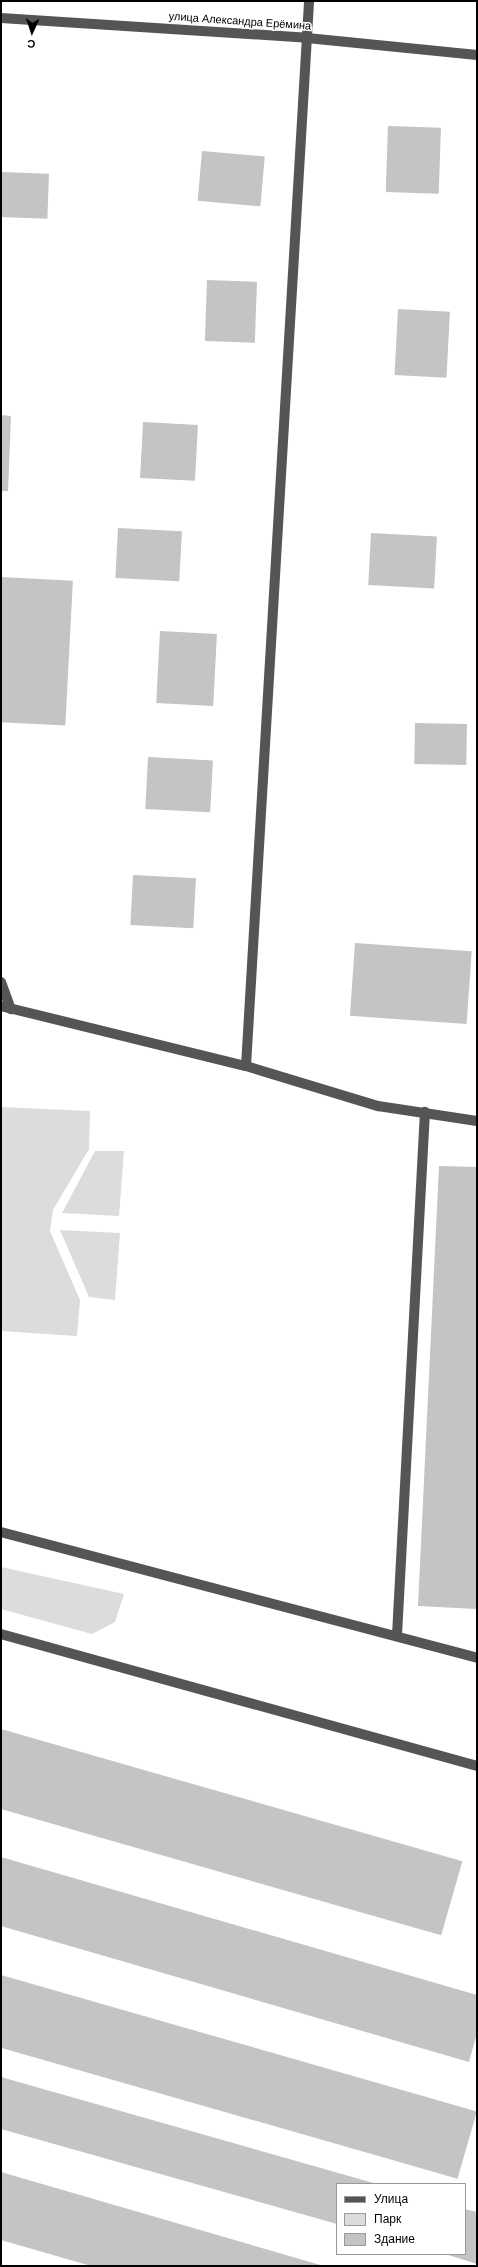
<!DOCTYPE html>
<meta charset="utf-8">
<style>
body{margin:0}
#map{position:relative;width:478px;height:2267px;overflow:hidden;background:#fff;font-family:"DM Sans",sans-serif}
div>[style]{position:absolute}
.green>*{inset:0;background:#dcdcdc}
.building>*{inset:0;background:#c4c4c4;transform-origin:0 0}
.minor>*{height:10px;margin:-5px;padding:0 5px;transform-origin:5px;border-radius:5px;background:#555}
span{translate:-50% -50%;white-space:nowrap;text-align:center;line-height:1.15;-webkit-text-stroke:3px #fff;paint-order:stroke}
.street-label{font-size:11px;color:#000}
.frame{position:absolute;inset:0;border:2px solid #000;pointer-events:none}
.legend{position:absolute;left:336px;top:2183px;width:130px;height:72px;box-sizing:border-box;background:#fff;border:1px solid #999;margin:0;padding:5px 7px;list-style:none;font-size:12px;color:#000}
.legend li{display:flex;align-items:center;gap:8px;height:20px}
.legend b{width:20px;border:1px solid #999}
.north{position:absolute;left:12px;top:12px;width:40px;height:40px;-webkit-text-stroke:3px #fff;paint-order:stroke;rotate:183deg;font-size:11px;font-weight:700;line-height:16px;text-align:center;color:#000}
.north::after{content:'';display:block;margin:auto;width:14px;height:18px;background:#000;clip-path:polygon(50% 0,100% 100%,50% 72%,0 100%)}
</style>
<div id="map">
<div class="green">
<i style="clip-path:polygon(1px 1107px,90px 1111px,89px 1149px,53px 1210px,50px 1231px,80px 1300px,77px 1336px,1px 1331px)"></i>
<i style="clip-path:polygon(95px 1151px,124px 1151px,119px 1216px,62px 1213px)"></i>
<i style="clip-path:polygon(60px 1230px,120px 1233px,115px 1300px,89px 1297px)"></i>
<i style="clip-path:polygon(1px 1567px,124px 1594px,115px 1622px,92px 1634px,1px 1609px)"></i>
</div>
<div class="building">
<i style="left:388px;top:126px;width:53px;height:66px;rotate:2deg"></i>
<i style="left:202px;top:151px;width:63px;height:50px;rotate:5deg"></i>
<i style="left:1px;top:172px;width:48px;height:45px;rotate:2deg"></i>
<i style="left:207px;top:280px;width:50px;height:61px;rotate:2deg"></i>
<i style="left:398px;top:309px;width:52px;height:66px;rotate:3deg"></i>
<i style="clip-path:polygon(1px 415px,11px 416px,8px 491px,1px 491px)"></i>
<i style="left:143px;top:422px;width:55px;height:56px;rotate:3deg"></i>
<i style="left:118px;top:528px;width:64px;height:50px;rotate:3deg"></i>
<i style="left:371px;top:533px;width:66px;height:52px;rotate:3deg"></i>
<i style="left:1px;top:577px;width:72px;height:145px;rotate:3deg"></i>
<i style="left:160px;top:631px;width:57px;height:72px;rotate:3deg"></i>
<i style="left:415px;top:723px;width:52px;height:41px;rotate:1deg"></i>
<i style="left:148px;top:757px;width:65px;height:52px;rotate:3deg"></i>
<i style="left:133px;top:875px;width:63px;height:50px;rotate:3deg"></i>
<i style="left:355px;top:943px;width:117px;height:73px;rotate:4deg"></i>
<i style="clip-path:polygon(439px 1166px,477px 1167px,477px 1609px,418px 1606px)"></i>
<i style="left:1px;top:1729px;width:480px;height:77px;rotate:16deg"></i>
<i style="clip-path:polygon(1px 1857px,477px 1995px,477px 2033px,469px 2062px,1px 1926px)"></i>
<i style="left:1px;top:1975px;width:495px;height:70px;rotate:16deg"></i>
<i style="clip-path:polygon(1px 2077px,377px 2184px,337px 2184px,337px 2224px,1px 2129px)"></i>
<i style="clip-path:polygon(1px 2172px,324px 2266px,91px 2266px,1px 2240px)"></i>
<i style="clip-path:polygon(465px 2209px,477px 2212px,477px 2264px,445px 2254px,465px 2254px)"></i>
</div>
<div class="minor">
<i style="left:1px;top:18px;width:307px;rotate:3.7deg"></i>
<i style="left:307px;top:38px;width:171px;rotate:5.7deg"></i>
<i style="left:1px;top:982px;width:29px;rotate:70deg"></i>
<i style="left:1px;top:1006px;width:252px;rotate:13.8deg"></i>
<i style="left:246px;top:1066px;width:138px;rotate:16.9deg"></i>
<i style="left:378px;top:1106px;width:100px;rotate:8.6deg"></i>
<i style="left:246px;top:1066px;width:1067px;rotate:-86.61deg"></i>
<i style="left:1px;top:1532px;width:492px;rotate:14.8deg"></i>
<i style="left:1px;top:1634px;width:494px;rotate:15.5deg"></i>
<i style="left:397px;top:1635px;width:524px;rotate:-86.94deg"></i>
</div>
<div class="street-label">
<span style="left:240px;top:21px;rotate:4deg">улица Александра Ерёмина</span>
</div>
<div class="frame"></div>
<ul class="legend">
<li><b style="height:5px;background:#555"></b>Улица</li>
<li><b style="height:11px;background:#dcdcdc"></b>Парк</li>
<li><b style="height:11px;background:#c4c4c4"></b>Здание</li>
</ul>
<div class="north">С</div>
</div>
